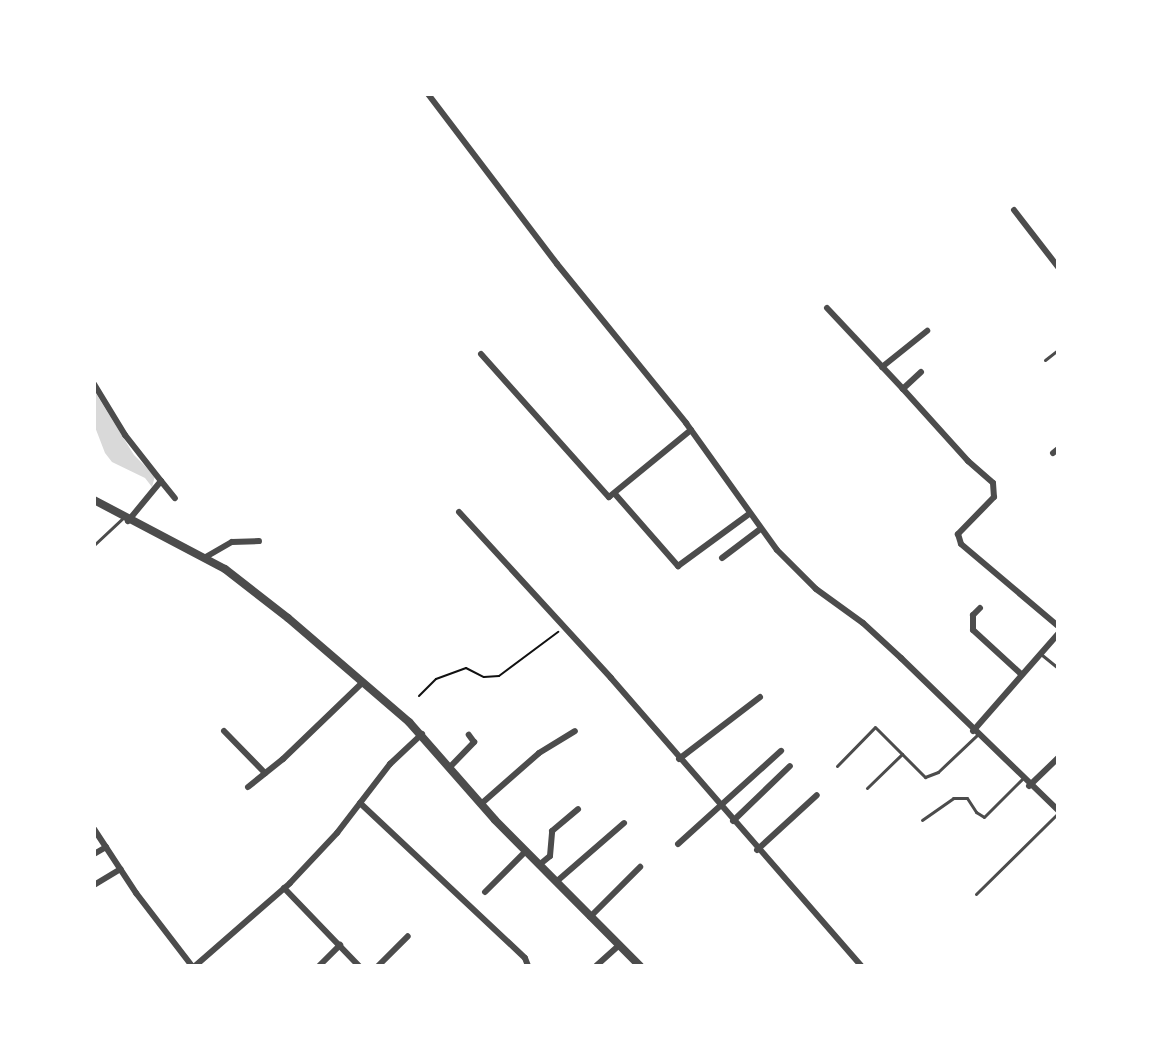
<!DOCTYPE html>
<style>
body{margin:0}
#map{position:relative;width:1152px;height:1060px;overflow:hidden;background:#fff;font-family:"Work Sans",sans-serif}
div>[style]{position:absolute}
.water>*{inset:0;background:#d9d9d9}
.path>*{height:2px;margin:-1px;padding:0 1px;transform-origin:1px;border-radius:1px;background:#111}
.service>*{height:3px;margin:-1.5px;padding:0 1.5px;transform-origin:1.5px;border-radius:1.5px;background:#4c4c4c}
.minor>*{height:6px;margin:-3px;padding:0 3px;transform-origin:3px;border-radius:3px;background:#4c4c4c}
.tertiary>*{height:8px;margin:-4px;padding:0 4px;transform-origin:4px;border-radius:4px;background:#4c4c4c}
span{translate:-50% -50%;white-space:nowrap;text-align:center;line-height:1.15;-webkit-text-stroke:4.5px #fff;paint-order:stroke}
.frame{position:absolute;inset:0;border:96px solid #fff;pointer-events:none}
</style>
<div id="map">
<div class="water">
<i style="clip-path:polygon(95px 392px,134px 455px,155px 476px,152px 487px,145px 478px,112px 462px,105px 453px,95px 427px)"></i>
</div>
<div class="path">
<i style="left:419px;top:696px;width:24px;rotate:-45deg"></i>
<i style="left:436px;top:679px;width:32px;rotate:-20deg"></i>
<i style="left:466px;top:668px;width:20px;rotate:27deg"></i>
<i style="left:484px;top:677px;width:15px;rotate:-4deg"></i>
<i style="left:499px;top:676px;width:74px;rotate:-36.7deg"></i>
</div>
<div class="service">
<i style="left:1045px;top:360px;width:16px;rotate:-38deg"></i>
<i style="left:94px;top:545px;width:40px;rotate:-43deg"></i>
<i style="left:1042px;top:655px;width:21px;rotate:39deg"></i>
<i style="left:837px;top:766px;width:54px;rotate:-45.7deg"></i>
<i style="left:875px;top:727px;width:71px;rotate:45deg"></i>
<i style="left:925px;top:777px;width:14px;rotate:-21deg"></i>
<i style="left:938px;top:772px;width:54px;rotate:-43.5deg"></i>
<i style="left:867px;top:788px;width:49px;rotate:-44.2deg"></i>
<i style="left:922px;top:820px;width:38px;rotate:-35deg"></i>
<i style="left:953px;top:798px;width:14px"></i>
<i style="left:967px;top:798px;width:17px;rotate:57deg"></i>
<i style="left:976px;top:812px;width:9px;rotate:32deg"></i>
<i style="left:984px;top:817px;width:54px;rotate:-45deg"></i>
<i style="left:976px;top:894px;width:115px;rotate:-44.6deg"></i>
</div>
<div class="minor">
<i style="left:428px;top:94px;width:213px;rotate:52.8deg"></i>
<i style="left:557px;top:264px;width:205px;rotate:50.9deg"></i>
<i style="left:686px;top:423px;width:156px;rotate:54.4deg"></i>
<i style="left:777px;top:550px;width:55px;rotate:45deg"></i>
<i style="left:816px;top:589px;width:58px;rotate:35.9deg"></i>
<i style="left:863px;top:623px;width:52px;rotate:42.6deg"></i>
<i style="left:901px;top:658px;width:219px;rotate:44.1deg"></i>
<i style="left:1014px;top:210px;width:72px;rotate:52.3deg"></i>
<i style="left:827px;top:308px;width:111px;rotate:46.8deg"></i>
<i style="left:481px;top:354px;width:192px;rotate:48.2deg"></i>
<i style="left:609px;top:497px;width:106px;rotate:-39.3deg"></i>
<i style="left:882px;top:367px;width:58px;rotate:-38.7deg"></i>
<i style="left:921px;top:372px;width:25px;rotate:137deg"></i>
<i style="left:903px;top:389px;width:97px;rotate:47.9deg"></i>
<i style="left:968px;top:461px;width:33px;rotate:41deg"></i>
<i style="left:993px;top:483px;width:14px;rotate:86deg"></i>
<i style="left:994px;top:497px;width:52px;rotate:134.2deg"></i>
<i style="left:958px;top:534px;width:10px;rotate:73deg"></i>
<i style="left:961px;top:544px;width:127px;rotate:40.2deg"></i>
<i style="left:94px;top:384px;width:60px;rotate:58.7deg"></i>
<i style="left:125px;top:435px;width:58px;rotate:52deg"></i>
<i style="left:161px;top:481px;width:52px;rotate:129.5deg"></i>
<i style="left:1053px;top:453px;width:6px;rotate:-39deg"></i>
<i style="left:161px;top:481px;width:22px;rotate:51deg"></i>
<i style="left:615px;top:494px;width:96px;rotate:48.8deg"></i>
<i style="left:678px;top:566px;width:88px;rotate:-36.2deg"></i>
<i style="left:459px;top:512px;width:225px;rotate:47.5deg"></i>
<i style="left:611px;top:678px;width:381px;rotate:49deg"></i>
<i style="left:204px;top:558px;width:32px;rotate:-30deg"></i>
<i style="left:232px;top:542px;width:27px;rotate:-2deg"></i>
<i style="left:722px;top:558px;width:46px;rotate:-37.1deg"></i>
<i style="left:980px;top:608px;width:10px;rotate:135deg"></i>
<i style="left:973px;top:615px;width:15px;rotate:90deg"></i>
<i style="left:973px;top:630px;width:65px;rotate:42.5deg"></i>
<i style="left:224px;top:731px;width:59px;rotate:45.7deg"></i>
<i style="left:973px;top:731px;width:129px;rotate:-48.8deg"></i>
<i style="left:679px;top:759px;width:102px;rotate:-37.4deg"></i>
<i style="left:450px;top:767px;width:35px;rotate:-46deg"></i>
<i style="left:474px;top:742px;width:9px;rotate:-126deg"></i>
<i style="left:1029px;top:786px;width:40px;rotate:-44deg"></i>
<i style="left:248px;top:787px;width:45px;rotate:-38.7deg"></i>
<i style="left:283px;top:759px;width:110px;rotate:-43.9deg"></i>
<i style="left:360px;top:803px;width:226px;rotate:43.2deg"></i>
<i style="left:525px;top:958px;width:9px;rotate:69deg"></i>
<i style="left:481px;top:804px;width:77px;rotate:-41.3deg"></i>
<i style="left:539px;top:753px;width:42px;rotate:-31.4deg"></i>
<i style="left:733px;top:821px;width:79px;rotate:-44deg"></i>
<i style="left:94px;top:829px;width:77px;rotate:56.7deg"></i>
<i style="left:136px;top:893px;width:92px;rotate:52.5deg"></i>
<i style="left:678px;top:844px;width:139px;rotate:-42.1deg"></i>
<i style="left:757px;top:850px;width:81px;rotate:-42.5deg"></i>
<i style="left:94px;top:854px;width:14px;rotate:-30deg"></i>
<i style="left:539px;top:865px;width:14px;rotate:-39deg"></i>
<i style="left:550px;top:856px;width:25px;rotate:-85deg"></i>
<i style="left:552px;top:831px;width:34px;rotate:-40deg"></i>
<i style="left:556px;top:882px;width:90px;rotate:-40.9deg"></i>
<i style="left:94px;top:885px;width:31px;rotate:-31deg"></i>
<i style="left:284px;top:888px;width:108px;rotate:46.1deg"></i>
<i style="left:485px;top:892px;width:58px;rotate:-45deg"></i>
<i style="left:590px;top:917px;width:71px;rotate:-45deg"></i>
<i style="left:195px;top:966px;width:126px;rotate:-41.1deg"></i>
<i style="left:290px;top:883px;width:69px;rotate:-46.8deg"></i>
<i style="left:337px;top:833px;width:87px;rotate:-52.5deg"></i>
<i style="left:390px;top:764px;width:44px;rotate:-43.2deg"></i>
<i style="left:319px;top:966px;width:30px;rotate:-45deg"></i>
<i style="left:378px;top:966px;width:42px;rotate:-45deg"></i>
<i style="left:596px;top:966px;width:31px;rotate:-42deg"></i>
</div>
<div class="tertiary">
<i style="left:94px;top:500px;width:148px;rotate:27.8deg"></i>
<i style="left:225px;top:569px;width:80px;rotate:37.9deg"></i>
<i style="left:288px;top:618px;width:160px;rotate:40.7deg"></i>
<i style="left:409px;top:722px;width:130px;rotate:48.7deg"></i>
<i style="left:495px;top:820px;width:206px;rotate:45.2deg"></i>
</div>
<div class="frame"></div>
</div>
